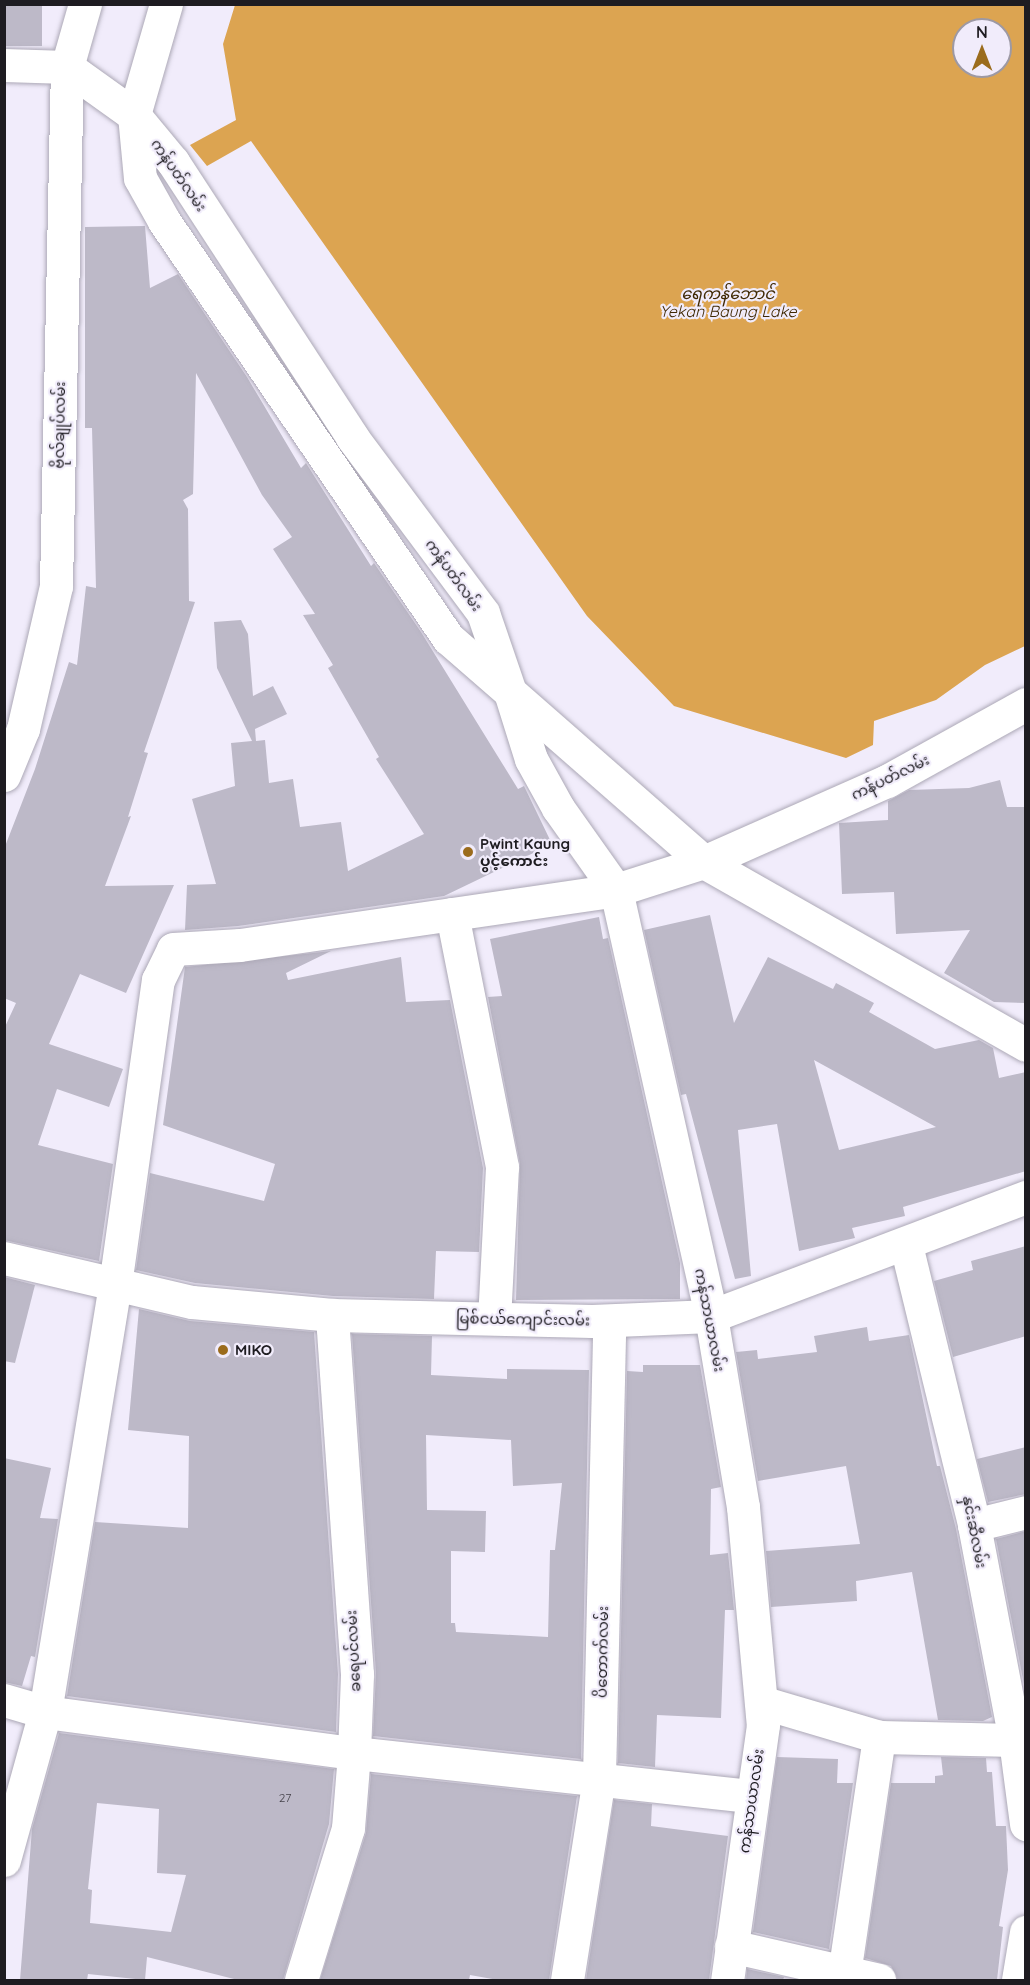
<!DOCTYPE html>
<meta charset="utf-8">
<style>
body{margin:0}
#map{position:relative;width:1030px;height:1985px;overflow:hidden;background:#f1ecfb;font-family:Quicksand,"Noto Sans Myanmar",sans-serif}
div>[style]{position:absolute}
.water>*{inset:0;background:#dca451}
.building>*{inset:0;background:#bdb9c8;transform-origin:0 0}
.roads{filter:drop-shadow(0 0 2px #aca8b6) drop-shadow(0 0 2px #aca8b6)}
.street>*{height:33px;margin:-16.5px;padding:0 16.5px;transform-origin:16.5px;border-radius:16.5px;background:#fff}
.secondary>*{height:33px;margin:-16.5px;padding:0 16.5px;transform-origin:16.5px;border-radius:16.5px;background:#fff}
.dots>*{width:16px;height:16px;translate:-50% -50%;box-sizing:border-box;border:3px solid #f1ecfb;border-radius:50%}
span{translate:-50% -50%;white-space:nowrap;text-align:center;line-height:1.15;-webkit-text-stroke:4.5px #f1ecfb;paint-order:stroke}
.number-label{font-size:12px;color:#46434b}
.number-label span{-webkit-text-stroke-width:0}
.street-label{font-size:15px;color:#1e1c21}
.poi-label{font-size:15px;color:#1e1c21;font-weight:700}
.left{translate:0 -50%;text-align:left}
.water-label{font-size:16px;color:#3f2803;font-style:italic}
.frame{position:absolute;inset:0;border:6px solid #1e1c21;pointer-events:none}
.north{position:absolute;left:952px;top:18px;width:60px;height:60px;box-sizing:border-box;background:#f1ecfb;border:2px solid #9d99a4;border-radius:50%;rotate:0deg;font-size:16px;font-weight:700;line-height:24px;text-align:center;color:#1e1c21}
.north::after{content:'';display:block;margin:auto;width:21px;height:27px;background:#9b6c1d;clip-path:polygon(50% 0,100% 100%,50% 72%,0 100%)}
</style>
<div id="map">
<div class="water">
<i style="clip-path:polygon(evenodd,235px 5px,1025px 5px,1025px 646px,985px 665px,936px 700px,874px 721px,873px 745px,846px 758px,674px 706px,587px 616px,251px 141px,207px 166px,190px 145px,236px 120px,223px 44px,235px 5px,964px 30px,1000px 30px,1000px 66px,964px 66px,964px 30px)"></i>
</div>
<div class="building">
<i style="left:4px;top:4px;width:38px;height:42px"></i>
<i style="clip-path:polygon(145px 226px,150px 288px,178px 274px,247px 377px,301px 468px,306px 463px,371px 566px,374px 563px,421px 632px,518px 789px,524px 786px,552px 844px,444px 896px,238px 926px,185px 930px,187px 885px,216px 884px,192px 799px,235px 786px,231px 743px,252px 741px,217px 668px,214px 622px,241px 620px,248px 634px,253px 696px,273px 686px,287px 714px,255px 729px,256px 741px,265px 740px,269px 783px,293px 779px,300px 827px,341px 822px,348px 871px,424px 834px,376px 759px,379px 757px,328px 668px,333px 665px,303px 615px,315px 614px,273px 549px,292px 537px,262px 495px,196px 373px,193px 494px,183px 500px,188px 509px,189px 601px,195px 602px,144px 752px,148px 753px,128px 817px,131px 816px,105px 886px,174px 885px,126px 993px,80px 974px,49px 1044px,123px 1069px,109px 1107px,57px 1089px,38px 1145px,113px 1164px,99px 1261px,4px 1240px,4px 1029px,16px 1003px,4px 998px,4px 849px,35px 769px,69px 662px,77px 665px,86px 586px,96px 588px,92px 428px,85px 428px,85px 227px)"></i>
<i style="clip-path:polygon(1000px 780px,1007px 807px,1026px 807px,1026px 1003px,994px 1002px,944px 973px,970px 930px,896px 934px,894px 892px,842px 894px,839px 823px,888px 820px,888px 801px,909px 790px,969px 788px)"></i>
<i style="clip-path:polygon(evenodd,710px 915px,734px 1023px,768px 957px,833px 989px,836px 983px,874px 1003px,869px 1012px,935px 1049px,979px 1040px,993px 1048px,999px 1078px,1026px 1072px,1026px 1171px,903px 1207px,905px 1216px,852px 1228px,855px 1238px,799px 1251px,777px 1124px,738px 1130px,751px 1276px,735px 1279px,686px 1094px,681px 1095px,644px 930px,710px 915px,814px 1060px,936px 1127px,839px 1150px,814px 1060px)"></i>
<i style="clip-path:polygon(599px 917px,603px 939px,608px 938px,680px 1263px,680px 1299px,516px 1300px,520px 1164px,488px 997px,502px 996px,490px 939px)"></i>
<i style="clip-path:polygon(331px 951px,286px 973px,288px 980px,401px 957px,406px 1002px,450px 1000px,483px 1168px,479px 1252px,436px 1251px,434px 1299px,333px 1296px,195px 1283px,136px 1270px,150px 1173px,264px 1201px,275px 1164px,163px 1125px,185px 967px)"></i>
<i style="clip-path:polygon(1026px 1246px,1026px 1336px,953px 1357px,934px 1281px,973px 1270px,971px 1261px)"></i>
<i style="clip-path:polygon(4px 1277px,35px 1285px,15px 1363px,4px 1361px)"></i>
<i style="clip-path:polygon(139px 1309px,190px 1321px,314px 1332px,338px 1674px,336px 1732px,67px 1696px,95px 1522px,188px 1528px,189px 1436px,128px 1430px)"></i>
<i style="clip-path:polygon(867px 1327px,869px 1341px,909px 1335px,937px 1466px,940px 1466px,956px 1529px,992px 1717px,983px 1721px,938px 1720px,912px 1572px,856px 1581px,857px 1601px,771px 1607px,766px 1551px,860px 1544px,846px 1466px,758px 1481px,736px 1352px,757px 1350px,758px 1359px,817px 1352px,814px 1336px)"></i>
<i style="clip-path:polygon(evenodd,352px 1334px,432px 1336px,431px 1375px,507px 1379px,507px 1369px,589px 1370px,581px 1759px,373px 1736px,376px 1673px,352px 1334px,426px 1435px,511px 1440px,513px 1486px,562px 1483px,555px 1550px,550px 1550px,548px 1637px,456px 1632px,455px 1623px,451px 1623px,451px 1551px,485px 1552px,486px 1511px,427px 1510px,426px 1435px)"></i>
<i style="clip-path:polygon(643px 1365px,700px 1365px,721px 1487px,711px 1489px,710px 1555px,728px 1553px,734px 1610px,725px 1610px,721px 1718px,657px 1715px,655px 1767px,618px 1763px,627px 1371px,643px 1372px)"></i>
<i style="clip-path:polygon(1026px 1447px,1026px 1494px,988px 1502px,977px 1459px)"></i>
<i style="clip-path:polygon(4px 1458px,51px 1468px,40px 1518px,58px 1519px,35px 1657px,31px 1656px,22px 1686px,4px 1682px)"></i>
<i style="clip-path:polygon(1026px 1531px,1026px 1695px,996px 1539px)"></i>
<i style="clip-path:polygon(evenodd,59px 1733px,334px 1769px,329px 1824px,283px 1980px,238px 1980px,147px 1957px,145px 1980px,88px 1974px,87px 1980px,20px 1980px,32px 1829px,59px 1733px,97px 1803px,159px 1809px,157px 1873px,186px 1875px,171px 1932px,90px 1923px,92px 1890px,88px 1889px,97px 1803px)"></i>
<i style="clip-path:polygon(777px 1757px,838px 1759px,837px 1783px,853px 1783px,829px 1949px,753px 1932px)"></i>
<i style="clip-path:polygon(941px 1757px,986px 1758px,987px 1772px,992px 1772px,996px 1826px,1006px 1826px,1008px 1870px,999px 1926px,1003px 1927px,997px 1980px,897px 1980px,891px 1966px,865px 1958px,891px 1783px,935px 1783px,935px 1776px,943px 1775px)"></i>
<i style="clip-path:polygon(371px 1774px,577px 1796px,549px 1980px,498px 1980px,470px 1975px,469px 1980px,320px 1980px,366px 1833px)"></i>
<i style="clip-path:polygon(614px 1800px,652px 1804px,651px 1826px,728px 1836px,709px 1980px,586px 1980px)"></i>
<i style="clip-path:polygon(747px 1969px,784px 1977px,783px 1980px,746px 1980px)"></i>
</div>
<div class="roads">
<div class="street">
<i style="left:166px;top:4px;width:116px;rotate:106.1deg"></i>
<i style="left:134px;top:115px;width:61px;rotate:50.3deg"></i>
<i style="left:173px;top:162px;width:328px;rotate:56.9deg"></i>
<i style="left:352px;top:437px;width:219px;rotate:53.3deg"></i>
<i style="left:483px;top:613px;width:83px;rotate:71.1deg"></i>
<i style="left:510px;top:692px;width:258px;rotate:41.2deg"></i>
<i style="left:704px;top:862px;width:200px;rotate:-23.9deg"></i>
<i style="left:887px;top:781px;width:159px;rotate:-29deg"></i>
<i style="left:4px;top:65px;width:63px;rotate:1.8deg"></i>
<i style="left:67px;top:67px;width:82px;rotate:35.6deg"></i>
<i style="left:134px;top:115px;width:63px;rotate:84.6deg"></i>
<i style="left:140px;top:178px;width:49px;rotate:60.8deg"></i>
<i style="left:164px;top:221px;width:505px;rotate:55.74deg"></i>
<i style="left:448px;top:638px;width:82px;rotate:41.1deg"></i>
<i style="left:510px;top:692px;width:70px;rotate:72.6deg"></i>
<i style="left:531px;top:759px;width:56px;rotate:61.1deg"></i>
<i style="left:558px;top:808px;width:100px;rotate:54.7deg"></i>
<i style="left:616px;top:890px;width:436px;rotate:77.4deg"></i>
<i style="left:711px;top:1316px;width:194px;rotate:80.5deg"></i>
<i style="left:743px;top:1507px;width:219px;rotate:84.8deg"></i>
<i style="left:763px;top:1725px;width:258px;rotate:98deg"></i>
<i style="left:452px;top:914px;width:258px;rotate:78.8deg"></i>
<i style="left:502px;top:1167px;width:151px;rotate:93deg"></i>
<i style="left:906px;top:1245px;width:288px;rotate:76.3deg"></i>
<i style="left:974px;top:1525px;width:219px;rotate:79.2deg"></i>
<i style="left:1015px;top:1740px;width:85px;rotate:82.5deg"></i>
<i style="left:4px;top:1258px;width:193px;rotate:13.2deg"></i>
<i style="left:192px;top:1302px;width:141px;rotate:5.3deg"></i>
<i style="left:332px;top:1315px;width:260px;rotate:1.3deg"></i>
<i style="left:592px;top:1321px;width:119px;rotate:-2.4deg"></i>
<i style="left:711px;top:1316px;width:337px;rotate:-20.7deg"></i>
<i style="left:974px;top:1525px;width:54px;rotate:-14deg"></i>
<i style="left:4px;top:1700px;width:43px;rotate:16.3deg"></i>
<i style="left:45px;top:1712px;width:312px;rotate:7.6deg"></i>
<i style="left:354px;top:1753px;width:400px;rotate:6.2deg"></i>
<i style="left:761px;top:1702px;width:123px;rotate:16.5deg"></i>
<i style="left:879px;top:1737px;width:136px;rotate:1.3deg"></i>
<i style="left:1015px;top:1740px;width:11px;rotate:-15deg"></i>
<i style="left:4px;top:1860px;width:154px;rotate:-74.5deg"></i>
<i style="left:45px;top:1712px;width:433px;rotate:-80.7deg"></i>
<i style="left:115px;top:1285px;width:308px;rotate:-82deg"></i>
<i style="left:158px;top:980px;width:34px;rotate:-64deg"></i>
<i style="left:173px;top:949px;width:67px;rotate:-3.4deg"></i>
<i style="left:240px;top:945px;width:380px;rotate:-8.3deg"></i>
<i style="left:616px;top:890px;width:92px;rotate:-17.7deg"></i>
<i style="left:704px;top:862px;width:370px;rotate:29.6deg"></i>
<i style="left:731px;top:1946px;width:152px;rotate:12.9deg"></i>
<i style="left:844px;top:1974px;width:240px;rotate:-81.6deg"></i>
<i style="left:301px;top:1980px;width:159px;rotate:-72.8deg"></i>
<i style="left:348px;top:1828px;width:75px;rotate:-85.4deg"></i>
<i style="left:354px;top:1753px;width:79px;rotate:-87.8deg"></i>
<i style="left:357px;top:1674px;width:360px;rotate:-94deg"></i>
<i style="left:567px;top:1980px;width:206px;rotate:-81deg"></i>
<i style="left:599px;top:1777px;width:456px;rotate:-88.7deg"></i>
<i style="left:1018px;top:1980px;width:49px;rotate:-80.5deg"></i>
</div>
<div class="secondary">
<i style="left:4px;top:775px;width:50px;rotate:-67.6deg"></i>
<i style="left:23px;top:729px;width:147px;rotate:-77deg"></i>
<i style="left:56px;top:586px;width:519px;rotate:-88.79deg"></i>
<i style="left:67px;top:67px;width:66px;rotate:-74.1deg"></i>
</div>
</div>
<div class="dots">
<i style="left:468px;top:852px;background:#9b6c1d"></i>
<i style="left:223px;top:1350px;background:#9b6c1d"></i>
</div>
<div class="number-label">
<span style="left:285px;top:1798px">27</span>
</div>
<div class="street-label">
<span style="left:179px;top:175px;rotate:55deg">ကန်ပတ်လမ်း</span>
<span style="left:59px;top:425px;rotate:-89deg">ဗိုလ်ချုပ်လမ်း</span>
<span style="left:454px;top:575px;rotate:54deg">ကန်ပတ်လမ်း</span>
<span style="left:890px;top:777px;rotate:-26deg">ကန်ပတ်လမ်း</span>
<span style="left:523px;top:1319px;rotate:1deg">မြစ်ငယ်ကျောင်းလမ်း</span>
<span style="left:710px;top:1320px;rotate:79deg">ကန်သာယာလမ်း</span>
<span style="left:975px;top:1532px;rotate:79deg">နှင်းဆီလမ်း</span>
<span style="left:353px;top:1651px;rotate:-93deg">ခရေပင်လမ်း</span>
<span style="left:602px;top:1652px;rotate:-89deg">ပိတောက်လမ်း</span>
<span style="left:751px;top:1801px;rotate:-82deg">ကန်သာယာလမ်း</span>
</div>
<div class="poi-label">
<span class="left" style="left:480px;top:852px">Pwint Kaung<br>ပွင့်ကောင်း</span>
<span class="left" style="left:235px;top:1350px">MIKO</span>
</div>
<div class="water-label">
<span style="left:728px;top:302px">ရေကန်ဘောင်<br>Yekan Baung Lake</span>
</div>
<div class="frame"></div>
<div class="north">N</div>
</div>
